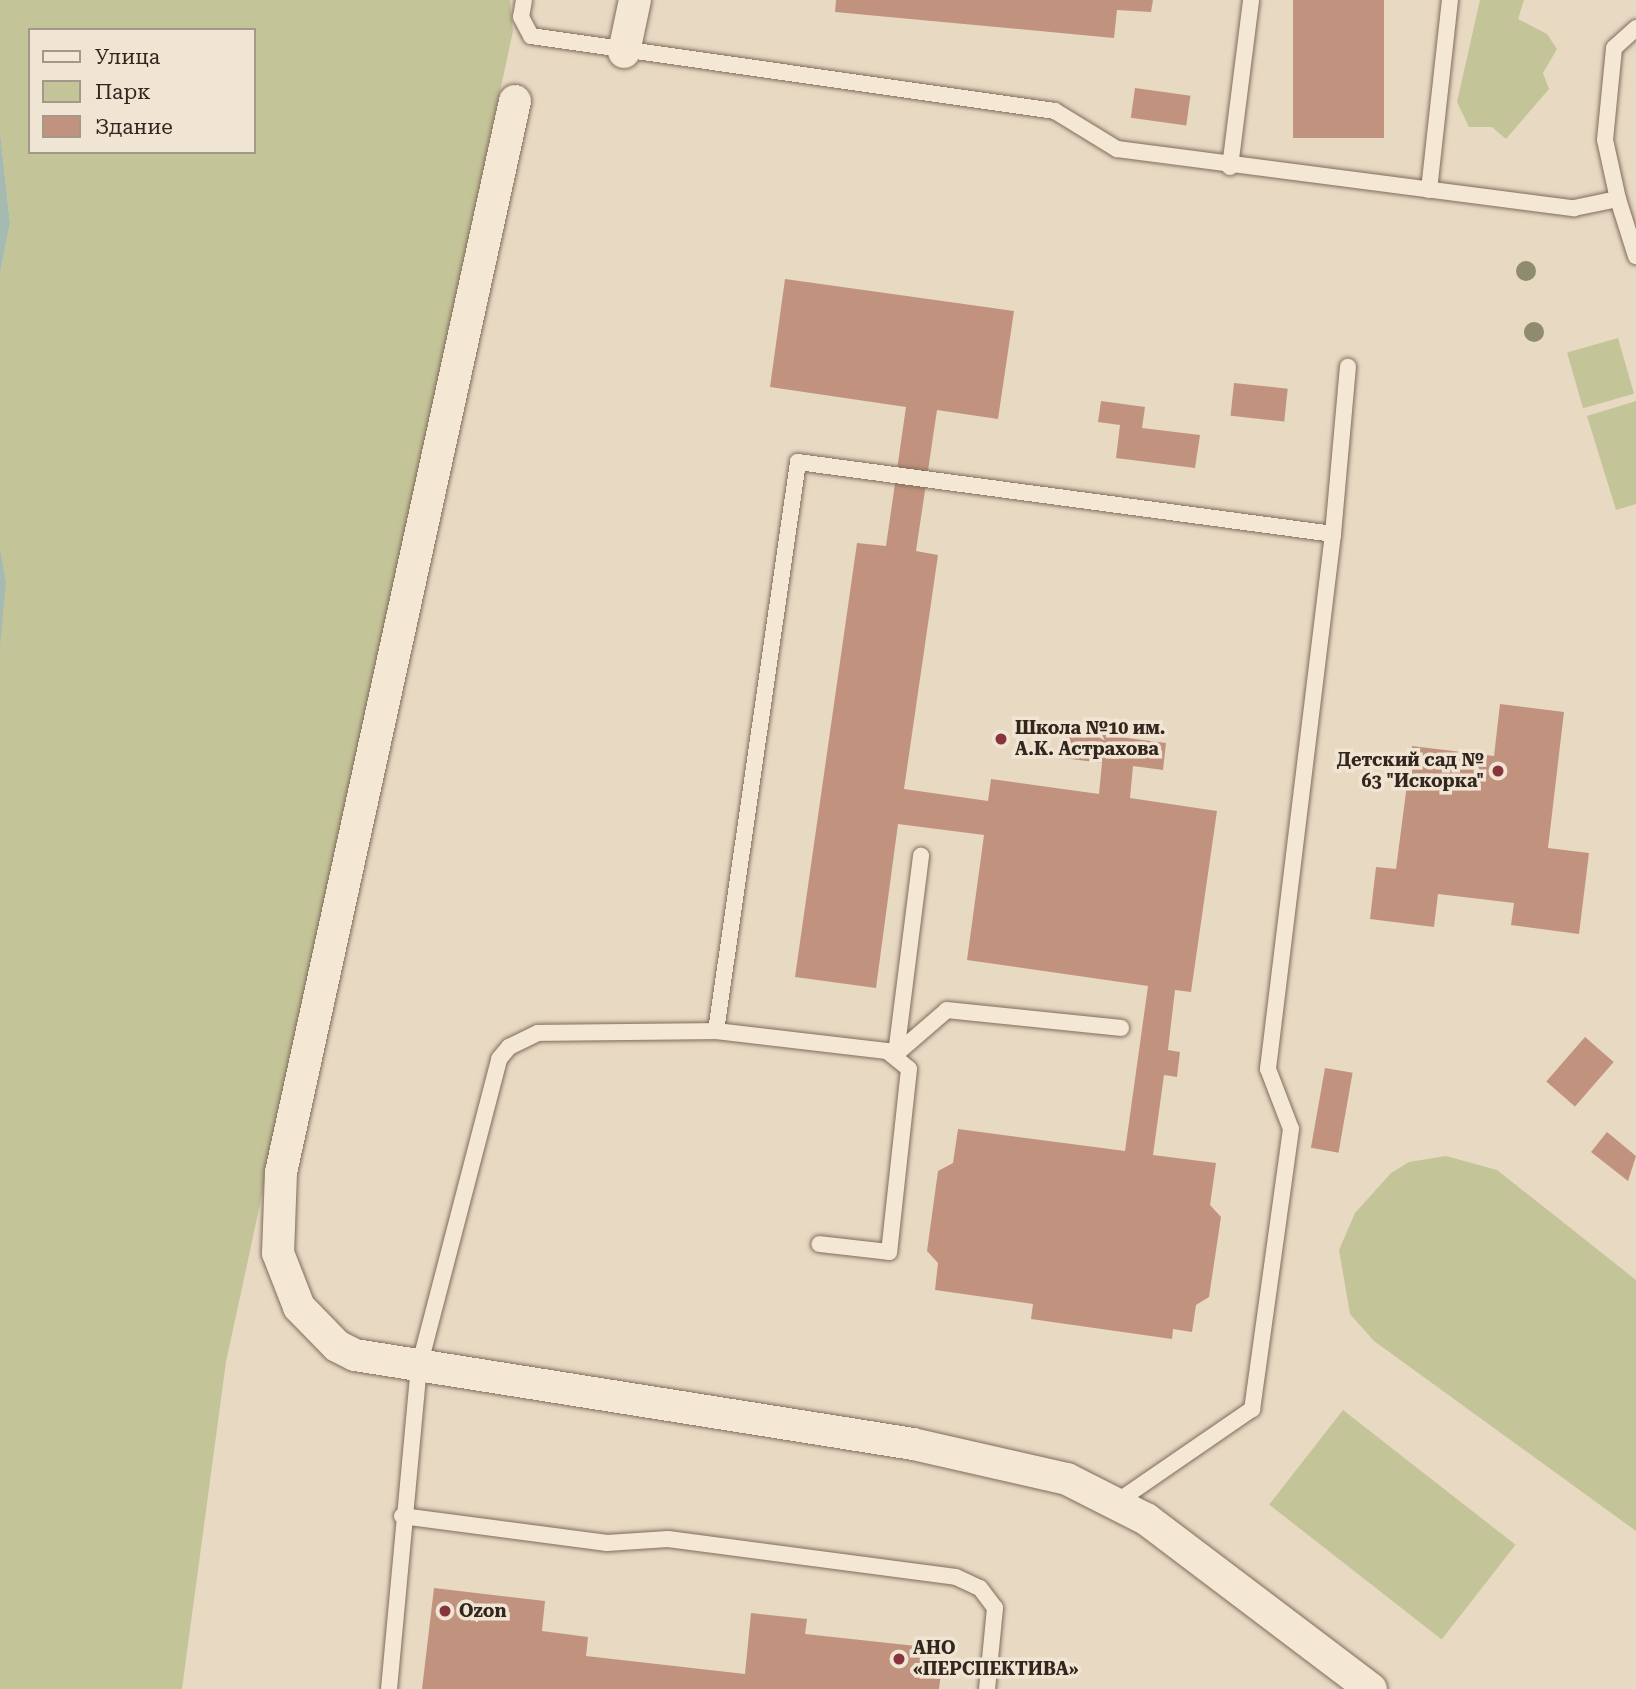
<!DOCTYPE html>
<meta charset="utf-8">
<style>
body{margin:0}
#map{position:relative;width:1636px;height:1689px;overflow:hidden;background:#e8d9c3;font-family:"Roboto Serif",serif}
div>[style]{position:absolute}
.green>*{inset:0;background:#c4c499;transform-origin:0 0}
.water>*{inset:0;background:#a5bbb2}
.building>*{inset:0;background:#c1937e;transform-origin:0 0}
.roads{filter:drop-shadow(0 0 2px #806c5c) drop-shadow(0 0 2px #806c5c)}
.lane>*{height:16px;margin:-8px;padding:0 8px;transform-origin:8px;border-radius:8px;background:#f4e8d5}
.street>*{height:32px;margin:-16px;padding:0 16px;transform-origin:16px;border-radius:16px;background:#f4e8d5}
.trees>*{width:20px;height:20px;margin:-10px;border-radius:50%;background:#8f8b6e}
.dots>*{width:19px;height:19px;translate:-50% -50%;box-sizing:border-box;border:4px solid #f0e4d2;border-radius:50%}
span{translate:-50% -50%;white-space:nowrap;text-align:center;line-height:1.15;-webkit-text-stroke:7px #f0e4d2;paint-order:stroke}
.poi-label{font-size:18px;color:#32261e;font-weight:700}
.left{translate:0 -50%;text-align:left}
.right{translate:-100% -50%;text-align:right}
.legend{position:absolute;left:28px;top:28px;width:228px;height:126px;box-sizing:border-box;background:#f0e4d2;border:2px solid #a4988a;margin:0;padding:9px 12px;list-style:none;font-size:21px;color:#32261e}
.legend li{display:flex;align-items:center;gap:14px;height:35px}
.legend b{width:35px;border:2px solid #a4988a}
</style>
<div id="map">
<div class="green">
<i style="clip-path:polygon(evenodd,0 0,510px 0,513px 31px,226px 1362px,182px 1689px,0 1689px,0 274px,10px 223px,0 131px,0 0,30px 30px,254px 30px,254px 152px,30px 152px,30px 30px)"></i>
<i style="clip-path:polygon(1480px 0,1524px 0,1518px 19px,1547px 34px,1557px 49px,1543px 73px,1549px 89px,1506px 139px,1492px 127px,1469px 127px,1457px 102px)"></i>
<i style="left:1618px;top:338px;width:58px;height:53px;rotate:74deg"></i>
<i style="clip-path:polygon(1636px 401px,1636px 504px,1616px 510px,1587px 416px)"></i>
<i style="clip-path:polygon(1446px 1156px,1497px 1170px,1636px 1280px,1636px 1531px,1374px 1341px,1350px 1314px,1339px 1250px,1355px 1213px,1391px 1173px,1409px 1162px)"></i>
<i style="left:1343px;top:1410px;width:219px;height:120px;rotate:38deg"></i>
</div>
<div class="water">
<i style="clip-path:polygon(0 131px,10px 223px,0 274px)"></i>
<i style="clip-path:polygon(0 549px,6px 583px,0 647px)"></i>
</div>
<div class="building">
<i style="clip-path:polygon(836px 0,1153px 0,1151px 12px,1117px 10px,1114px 38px,835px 12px)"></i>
<i style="left:1293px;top:0;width:91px;height:138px"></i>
<i style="left:1135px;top:88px;width:56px;height:30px;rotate:8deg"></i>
<i style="clip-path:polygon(785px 279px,1014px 311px,998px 419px,937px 410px,916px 551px,938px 555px,904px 789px,988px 801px,991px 779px,1099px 794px,1102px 763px,1063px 758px,1066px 730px,1166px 743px,1163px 770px,1133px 766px,1130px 798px,1217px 811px,1191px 992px,1175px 990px,1168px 1050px,1180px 1052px,1177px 1077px,1164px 1075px,1153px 1155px,1216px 1163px,1210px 1205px,1221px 1217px,1209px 1297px,1196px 1305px,1192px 1332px,1173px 1329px,1172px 1339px,1031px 1319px,1033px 1304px,935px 1290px,938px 1263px,927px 1251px,938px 1171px,953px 1163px,958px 1129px,1125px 1151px,1148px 986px,967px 960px,984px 835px,898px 824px,876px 988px,795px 977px,857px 543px,886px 546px,906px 407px,770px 387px)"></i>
<i style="left:1234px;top:383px;width:54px;height:33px;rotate:6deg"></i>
<i style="clip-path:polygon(1101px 401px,1145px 407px,1142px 428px,1200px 435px,1195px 468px,1116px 458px,1120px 425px,1098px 422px)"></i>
<i style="clip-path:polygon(1500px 704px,1564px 712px,1548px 848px,1589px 853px,1579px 934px,1511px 925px,1514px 903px,1438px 894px,1434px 927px,1370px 919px,1376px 867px,1396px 869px,1412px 746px,1494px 756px)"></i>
<i style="left:1585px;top:1037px;width:38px;height:59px;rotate:41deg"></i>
<i style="left:1325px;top:1068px;width:28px;height:81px;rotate:10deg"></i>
<i style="clip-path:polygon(1607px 1132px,1636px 1156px,1628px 1181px,1591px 1152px)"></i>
<i style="clip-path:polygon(434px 1588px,545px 1601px,542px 1631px,588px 1637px,586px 1656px,745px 1674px,751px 1613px,807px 1619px,805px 1634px,944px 1649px,939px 1689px,422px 1689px)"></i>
</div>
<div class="roads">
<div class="lane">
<i style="left:524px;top:0;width:17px;rotate:100deg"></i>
<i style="left:521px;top:17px;width:21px;rotate:62deg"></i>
<i style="left:531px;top:36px;width:529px;rotate:8.15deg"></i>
<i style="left:1055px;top:111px;width:73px;rotate:31.5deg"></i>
<i style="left:1117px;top:149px;width:461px;rotate:7.4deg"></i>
<i style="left:1574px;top:208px;width:45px;rotate:-11.6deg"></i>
<i style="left:1618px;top:199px;width:60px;rotate:72.5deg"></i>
<i style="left:1230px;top:167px;width:168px;rotate:-82.8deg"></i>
<i style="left:1429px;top:190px;width:191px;rotate:-83.7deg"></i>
<i style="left:1618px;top:199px;width:60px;rotate:-102.4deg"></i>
<i style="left:1605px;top:140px;width:92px;rotate:-84.4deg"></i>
<i style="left:1614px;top:48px;width:30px;rotate:-42deg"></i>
<i style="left:1333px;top:534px;width:168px;rotate:-84.9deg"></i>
<i style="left:716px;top:1031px;width:172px;rotate:6.7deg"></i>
<i style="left:887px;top:1051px;width:28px;rotate:39deg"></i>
<i style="left:909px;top:1069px;width:184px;rotate:96.2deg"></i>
<i style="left:889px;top:1252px;width:70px;rotate:-173.5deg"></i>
<i style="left:896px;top:1054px;width:67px;rotate:-40.8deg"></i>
<i style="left:947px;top:1010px;width:175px;rotate:5.9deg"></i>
<i style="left:896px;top:1054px;width:200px;rotate:-82.8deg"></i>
<i style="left:402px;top:1516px;width:207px;rotate:7.5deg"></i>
<i style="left:607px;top:1543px;width:61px;rotate:-3.8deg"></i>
<i style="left:668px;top:1539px;width:290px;rotate:7.5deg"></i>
<i style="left:956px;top:1577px;width:26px;rotate:25deg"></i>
<i style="left:980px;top:1588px;width:25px;rotate:53deg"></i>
<i style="left:995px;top:1608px;width:81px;rotate:95.6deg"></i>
<i style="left:389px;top:1689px;width:323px;rotate:-84.7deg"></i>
<i style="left:419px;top:1367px;width:318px;rotate:-75.4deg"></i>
<i style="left:499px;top:1059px;width:16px;rotate:-50deg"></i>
<i style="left:509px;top:1047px;width:32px;rotate:-26deg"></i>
<i style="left:538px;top:1033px;width:178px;rotate:-0.6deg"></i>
<i style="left:716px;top:1031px;width:575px;rotate:-81.8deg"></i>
<i style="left:798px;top:462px;width:540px;rotate:7.66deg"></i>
<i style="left:1333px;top:534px;width:539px;rotate:96.93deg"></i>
<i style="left:1268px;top:1069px;width:64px;rotate:69deg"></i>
<i style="left:1291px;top:1129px;width:283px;rotate:97.9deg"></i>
<i style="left:1252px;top:1409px;width:163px;rotate:145.5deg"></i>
</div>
<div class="street">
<i style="left:624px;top:52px;width:53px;rotate:-78.1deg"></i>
<i style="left:515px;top:101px;width:1096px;rotate:102.32deg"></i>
<i style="left:281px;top:1172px;width:81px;rotate:92.1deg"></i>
<i style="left:278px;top:1253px;width:58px;rotate:68.7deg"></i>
<i style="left:299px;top:1307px;width:54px;rotate:45.7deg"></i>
<i style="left:337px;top:1346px;width:20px;rotate:27deg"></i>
<i style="left:355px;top:1355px;width:565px;rotate:9.06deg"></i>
<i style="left:913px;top:1444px;width:158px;rotate:12.8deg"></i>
<i style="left:1067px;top:1479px;width:89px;rotate:26.9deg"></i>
<i style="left:1146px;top:1519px;width:282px;rotate:37.1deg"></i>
</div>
</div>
<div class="trees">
<i style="left:1526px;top:271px"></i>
<i style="left:1534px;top:332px"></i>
</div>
<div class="dots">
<i style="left:1001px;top:739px;background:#87343d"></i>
<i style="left:1498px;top:771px;background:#87343d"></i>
<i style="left:445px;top:1611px;background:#87343d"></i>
<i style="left:899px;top:1659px;background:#87343d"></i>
</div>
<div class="poi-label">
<span class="left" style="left:1015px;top:739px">Школа №10 им.<br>А.К. Астрахова</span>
<span class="right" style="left:1484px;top:771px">Детский сад №<br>63 "Искорка"</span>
<span class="left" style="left:459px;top:1611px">Ozon</span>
<span class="left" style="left:913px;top:1659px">АНО<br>«ПЕРСПЕКТИВА»</span>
</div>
<ul class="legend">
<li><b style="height:9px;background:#f4e8d5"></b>Улица</li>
<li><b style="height:19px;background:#c4c499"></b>Парк</li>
<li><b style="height:19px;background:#c1937e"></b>Здание</li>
</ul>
</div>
